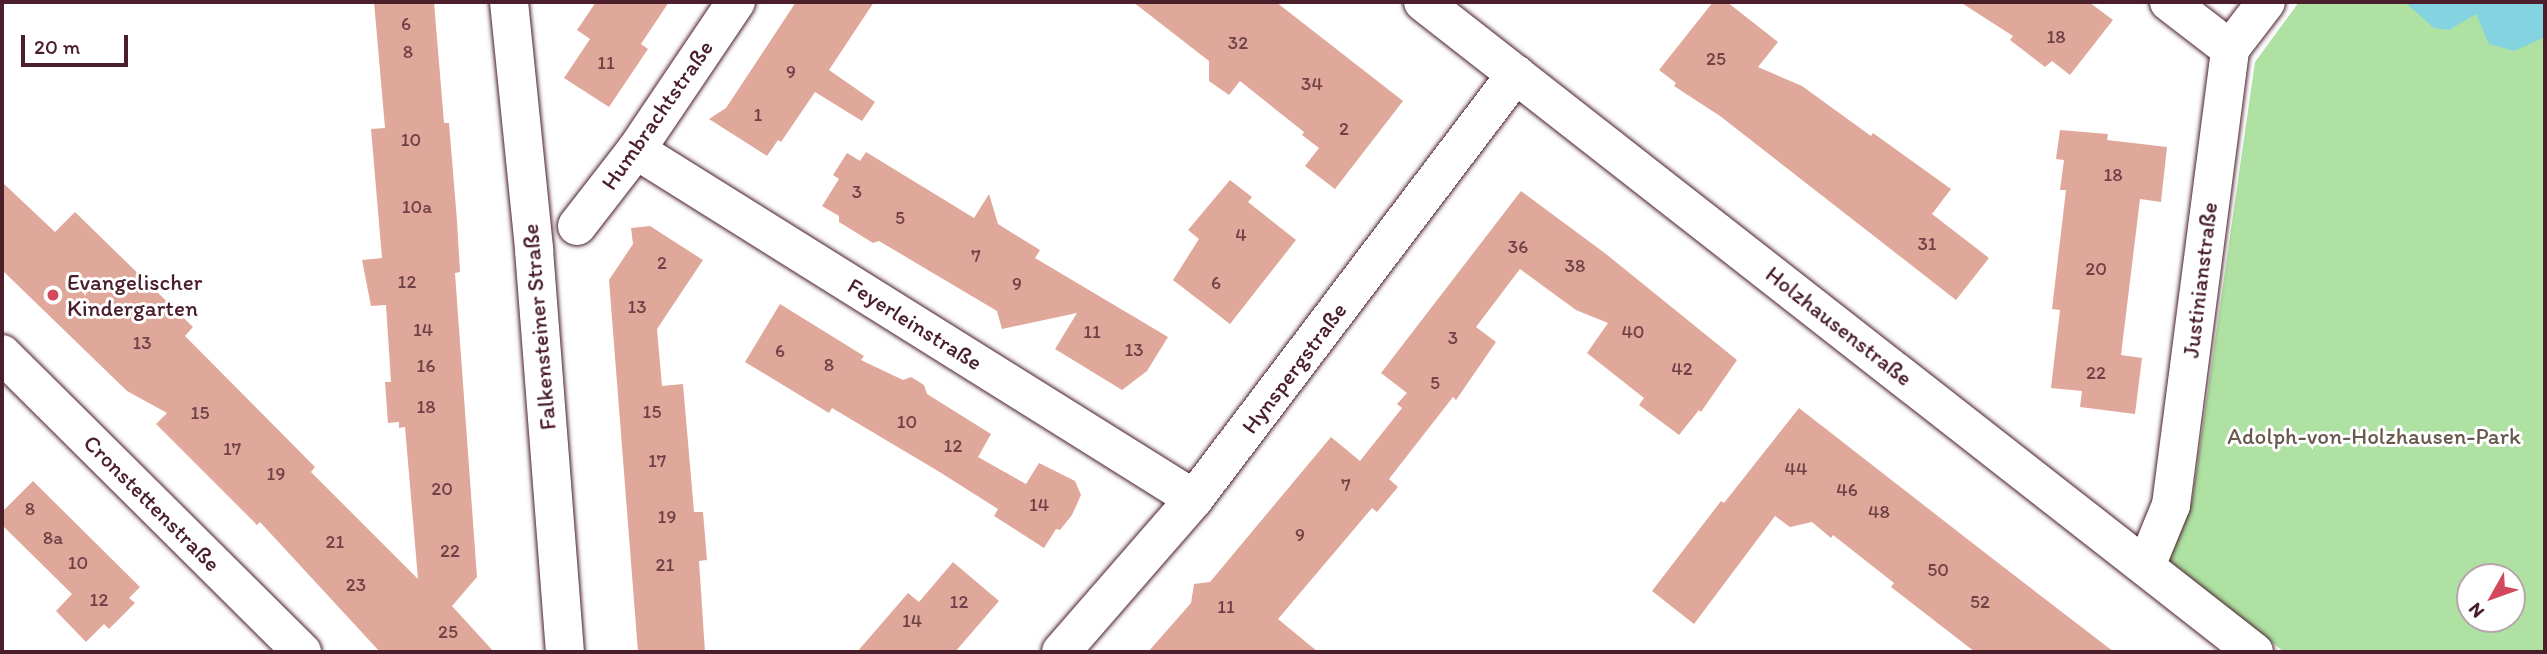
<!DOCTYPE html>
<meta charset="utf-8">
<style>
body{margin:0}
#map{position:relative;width:2547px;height:654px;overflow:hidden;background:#fff;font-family:Itim,sans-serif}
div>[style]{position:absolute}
.green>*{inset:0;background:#aee1a2}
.water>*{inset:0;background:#84d3e0}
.building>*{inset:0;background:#e0a89a}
.roads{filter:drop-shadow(0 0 2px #4a1f2b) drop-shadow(0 0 2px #4a1f2b)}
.street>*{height:38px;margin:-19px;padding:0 19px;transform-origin:19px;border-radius:19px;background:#fff}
.dots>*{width:19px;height:19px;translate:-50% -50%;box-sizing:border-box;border:4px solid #fff;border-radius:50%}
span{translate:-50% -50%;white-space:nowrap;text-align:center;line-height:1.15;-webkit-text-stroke:6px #fff;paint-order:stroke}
.number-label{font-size:19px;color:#704147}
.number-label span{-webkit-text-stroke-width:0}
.street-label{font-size:23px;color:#4a1f2b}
.poi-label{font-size:23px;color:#4a1f2b}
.left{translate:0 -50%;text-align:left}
.park-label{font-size:23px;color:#68594f}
.frame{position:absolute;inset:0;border:4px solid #4a1f2b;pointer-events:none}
.north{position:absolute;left:2456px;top:563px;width:70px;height:70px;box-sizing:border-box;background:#fff;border:2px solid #b7a5aa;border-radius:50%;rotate:230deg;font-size:19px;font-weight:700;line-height:28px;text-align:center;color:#4a1f2b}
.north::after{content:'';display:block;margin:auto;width:24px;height:32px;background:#d1495b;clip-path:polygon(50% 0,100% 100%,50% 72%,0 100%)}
.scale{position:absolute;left:21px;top:35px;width:107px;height:32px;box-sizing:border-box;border:4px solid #4a1f2b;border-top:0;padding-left:9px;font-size:21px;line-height:24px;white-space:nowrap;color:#4a1f2b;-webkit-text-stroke:5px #fff;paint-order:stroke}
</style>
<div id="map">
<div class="green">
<i style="clip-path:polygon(evenodd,2299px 2px,2545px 2px,2545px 652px,2284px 652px,2167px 559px,2192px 501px,2255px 62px,2299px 2px,2470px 577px,2512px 577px,2512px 619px,2470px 619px,2470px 577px)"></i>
</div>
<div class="water">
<i style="clip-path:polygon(2408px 2px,2545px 2px,2545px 37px,2514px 51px,2489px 44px,2476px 14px,2449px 30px,2434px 28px,2408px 5px)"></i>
</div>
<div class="building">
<i style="clip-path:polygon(374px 2px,434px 2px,444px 123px,449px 123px,457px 221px,460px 272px,455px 273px,477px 577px,452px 606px,494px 652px,380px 652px,260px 522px,257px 525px,156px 424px,167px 413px,127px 391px,2px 270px,2px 182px,55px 232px,75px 212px,193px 327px,185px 336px,315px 467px,311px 472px,418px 579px,405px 427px,399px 428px,399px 422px,388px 423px,385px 382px,391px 382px,386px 305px,371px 306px,362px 260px,382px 258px,371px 129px,385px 128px)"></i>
<i style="clip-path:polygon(596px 2px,669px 2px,641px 44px,648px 49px,609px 107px,564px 78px,590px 39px,577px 30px)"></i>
<i style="clip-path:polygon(796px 2px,874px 2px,829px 70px,875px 102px,862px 121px,815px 92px,781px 142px,778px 140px,767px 156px,709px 119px,726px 108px)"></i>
<i style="clip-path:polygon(1133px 2px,1276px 2px,1403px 101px,1335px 189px,1305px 166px,1319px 148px,1302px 135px,1304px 132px,1240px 81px,1229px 95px,1209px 81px,1209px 61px)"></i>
<i style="clip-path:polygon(1713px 2px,1727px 2px,1778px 42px,1758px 67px,1802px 86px,1871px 136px,1873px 133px,1951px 189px,1932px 214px,1989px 258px,1956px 300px,1720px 116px,1674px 86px,1676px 83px,1659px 70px)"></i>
<i style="clip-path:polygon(1960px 2px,2089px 2px,2113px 20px,2070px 75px,2052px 61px,2045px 67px,2010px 40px,2013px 36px)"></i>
<i style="clip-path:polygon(2060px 130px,2108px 134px,2107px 140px,2167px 147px,2161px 202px,2140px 199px,2121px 355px,2142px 358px,2135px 414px,2080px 407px,2082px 391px,2051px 388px,2060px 310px,2052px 309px,2066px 190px,2060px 190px,2064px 160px,2056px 159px)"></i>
<i style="clip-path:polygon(866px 152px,974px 218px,989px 194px,998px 224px,1040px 250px,1035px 258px,1168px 337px,1147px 371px,1122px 390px,1055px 349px,1077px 313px,1002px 329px,997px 311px,879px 241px,873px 243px,839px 222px,839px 216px,822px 206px,839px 179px,833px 175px,847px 153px,860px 161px)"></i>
<i style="clip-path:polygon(1230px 180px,1252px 197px,1248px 202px,1296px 240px,1230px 324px,1173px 280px,1199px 239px,1188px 230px)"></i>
<i style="clip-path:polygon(1521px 191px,1606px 254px,1737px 360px,1701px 412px,1699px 410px,1679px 435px,1639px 405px,1644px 398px,1587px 353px,1608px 323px,1576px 310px,1520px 269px,1476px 327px,1496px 342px,1456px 400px,1453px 397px,1389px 479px,1398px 487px,1377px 512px,1372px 508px,1278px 619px,1318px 652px,1148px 652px,1191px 603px,1194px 584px,1210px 582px,1331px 437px,1360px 461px,1402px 408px,1397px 404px,1407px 393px,1381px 373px)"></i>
<i style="clip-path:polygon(650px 226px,703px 260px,657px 329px,662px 386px,683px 384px,694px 512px,703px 512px,707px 560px,699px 561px,705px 652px,638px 652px,609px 280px,633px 244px,631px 228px)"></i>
<i style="clip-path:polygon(780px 304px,864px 356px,861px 360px,903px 380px,911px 377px,924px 385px,927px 394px,991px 434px,978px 457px,1026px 484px,1039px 463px,1075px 481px,1081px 495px,1072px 515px,1060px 530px,1056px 529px,1044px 548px,994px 516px,998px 509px,938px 471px,832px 408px,829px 413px,745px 362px)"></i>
<i style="clip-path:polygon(1799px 408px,1984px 552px,2114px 652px,1975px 652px,1891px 587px,1894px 583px,1833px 535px,1831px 538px,1812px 522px,1790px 527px,1775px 516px,1694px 624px,1652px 591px,1721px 501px,1724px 503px)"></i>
<i style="clip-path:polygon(33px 481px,140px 587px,129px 598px,135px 603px,109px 629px,104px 624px,86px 642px,56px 611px,72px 594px,2px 525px,2px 512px)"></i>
<i style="clip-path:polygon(953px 562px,999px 601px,955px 652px,857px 652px,908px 593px,919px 602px)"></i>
</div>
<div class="roads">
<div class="street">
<i style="left:509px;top:2px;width:249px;rotate:84.2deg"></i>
<i style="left:534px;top:250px;width:403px;rotate:85.6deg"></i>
<i style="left:1423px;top:2px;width:1055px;rotate:38.03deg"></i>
<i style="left:2169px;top:2px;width:77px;rotate:37.6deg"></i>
<i style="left:636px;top:150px;width:658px;rotate:32.02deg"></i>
<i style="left:577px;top:226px;width:96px;rotate:-52.2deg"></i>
<i style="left:636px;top:150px;width:179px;rotate:-56deg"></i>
<i style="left:2px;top:354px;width:423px;rotate:44.8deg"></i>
<i style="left:2146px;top:566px;width:66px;rotate:-67.7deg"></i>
<i style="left:2171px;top:505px;width:460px;rotate:-82.6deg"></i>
<i style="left:2230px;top:49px;width:59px;rotate:-52.5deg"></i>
<i style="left:1061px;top:652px;width:203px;rotate:-49deg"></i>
<i style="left:1194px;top:499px;width:533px;rotate:-52.85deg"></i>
</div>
</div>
<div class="dots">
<i style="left:53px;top:295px;background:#d1495b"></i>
</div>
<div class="number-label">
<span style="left:406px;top:24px">6</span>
<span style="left:2056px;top:37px">18</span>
<span style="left:1238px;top:43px">32</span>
<span style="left:408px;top:52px">8</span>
<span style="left:1716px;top:59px">25</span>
<span style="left:606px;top:63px">11</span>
<span style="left:791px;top:72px">9</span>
<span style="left:1312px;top:84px">34</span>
<span style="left:758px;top:115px">1</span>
<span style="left:1344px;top:129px">2</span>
<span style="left:411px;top:140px">10</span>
<span style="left:2113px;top:175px">18</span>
<span style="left:857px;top:192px">3</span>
<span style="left:417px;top:207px">10a</span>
<span style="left:900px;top:218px">5</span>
<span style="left:1241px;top:235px">4</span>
<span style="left:1927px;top:244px">31</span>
<span style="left:1518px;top:247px">36</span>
<span style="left:976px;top:256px">7</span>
<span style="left:662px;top:263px">2</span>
<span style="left:1575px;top:266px">38</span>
<span style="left:2096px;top:269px">20</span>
<span style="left:407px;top:282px">12</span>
<span style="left:1216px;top:283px">6</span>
<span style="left:1017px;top:284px">9</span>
<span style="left:637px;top:307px">13</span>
<span style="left:423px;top:330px">14</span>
<span style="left:1092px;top:332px">11</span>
<span style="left:1633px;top:332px">40</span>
<span style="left:1453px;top:338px">3</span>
<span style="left:142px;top:343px">13</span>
<span style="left:1134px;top:350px">13</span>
<span style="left:780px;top:351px">6</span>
<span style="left:829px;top:365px">8</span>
<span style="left:426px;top:366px">16</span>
<span style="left:1682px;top:369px">42</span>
<span style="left:2096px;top:373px">22</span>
<span style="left:1435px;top:383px">5</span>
<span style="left:426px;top:407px">18</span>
<span style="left:652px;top:412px">15</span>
<span style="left:200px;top:413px">15</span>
<span style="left:907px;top:422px">10</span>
<span style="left:953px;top:446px">12</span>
<span style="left:232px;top:449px">17</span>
<span style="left:657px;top:461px">17</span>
<span style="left:1796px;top:469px">44</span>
<span style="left:276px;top:474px">19</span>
<span style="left:1346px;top:485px">7</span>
<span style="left:442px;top:489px">20</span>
<span style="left:1847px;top:490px">46</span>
<span style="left:1039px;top:505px">14</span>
<span style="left:30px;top:509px">8</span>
<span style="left:1879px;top:512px">48</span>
<span style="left:667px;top:517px">19</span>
<span style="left:1300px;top:535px">9</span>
<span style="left:53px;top:538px">8a</span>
<span style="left:335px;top:542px">21</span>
<span style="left:450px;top:551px">22</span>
<span style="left:78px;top:563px">10</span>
<span style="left:665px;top:565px">21</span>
<span style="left:1938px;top:570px">50</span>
<span style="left:356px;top:585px">23</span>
<span style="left:99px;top:600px">12</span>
<span style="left:959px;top:602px">12</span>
<span style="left:1980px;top:602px">52</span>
<span style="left:1226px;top:607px">11</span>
<span style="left:912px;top:621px">14</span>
<span style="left:448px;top:632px">25</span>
</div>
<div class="street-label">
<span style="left:657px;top:115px;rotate:-55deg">Humbrachtstraße</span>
<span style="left:2200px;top:280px;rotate:-83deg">Justinianstraße</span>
<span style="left:915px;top:324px;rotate:32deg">Feyerleinstraße</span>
<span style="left:1839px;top:326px;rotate:38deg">Holzhausenstraße</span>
<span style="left:539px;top:327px;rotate:-95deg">Falkensteiner Straße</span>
<span style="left:1294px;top:368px;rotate:-53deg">Hynspergstraße</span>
<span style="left:152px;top:503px;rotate:45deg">Cronstettenstraße</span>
</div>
<div class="poi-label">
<span class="left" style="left:67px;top:295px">Evangelischer<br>Kindergarten</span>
</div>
<div class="park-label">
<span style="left:2374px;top:436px">Adolph-von-Holzhausen-Park</span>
</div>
<div class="frame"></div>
<div class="north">N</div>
<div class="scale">20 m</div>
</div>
